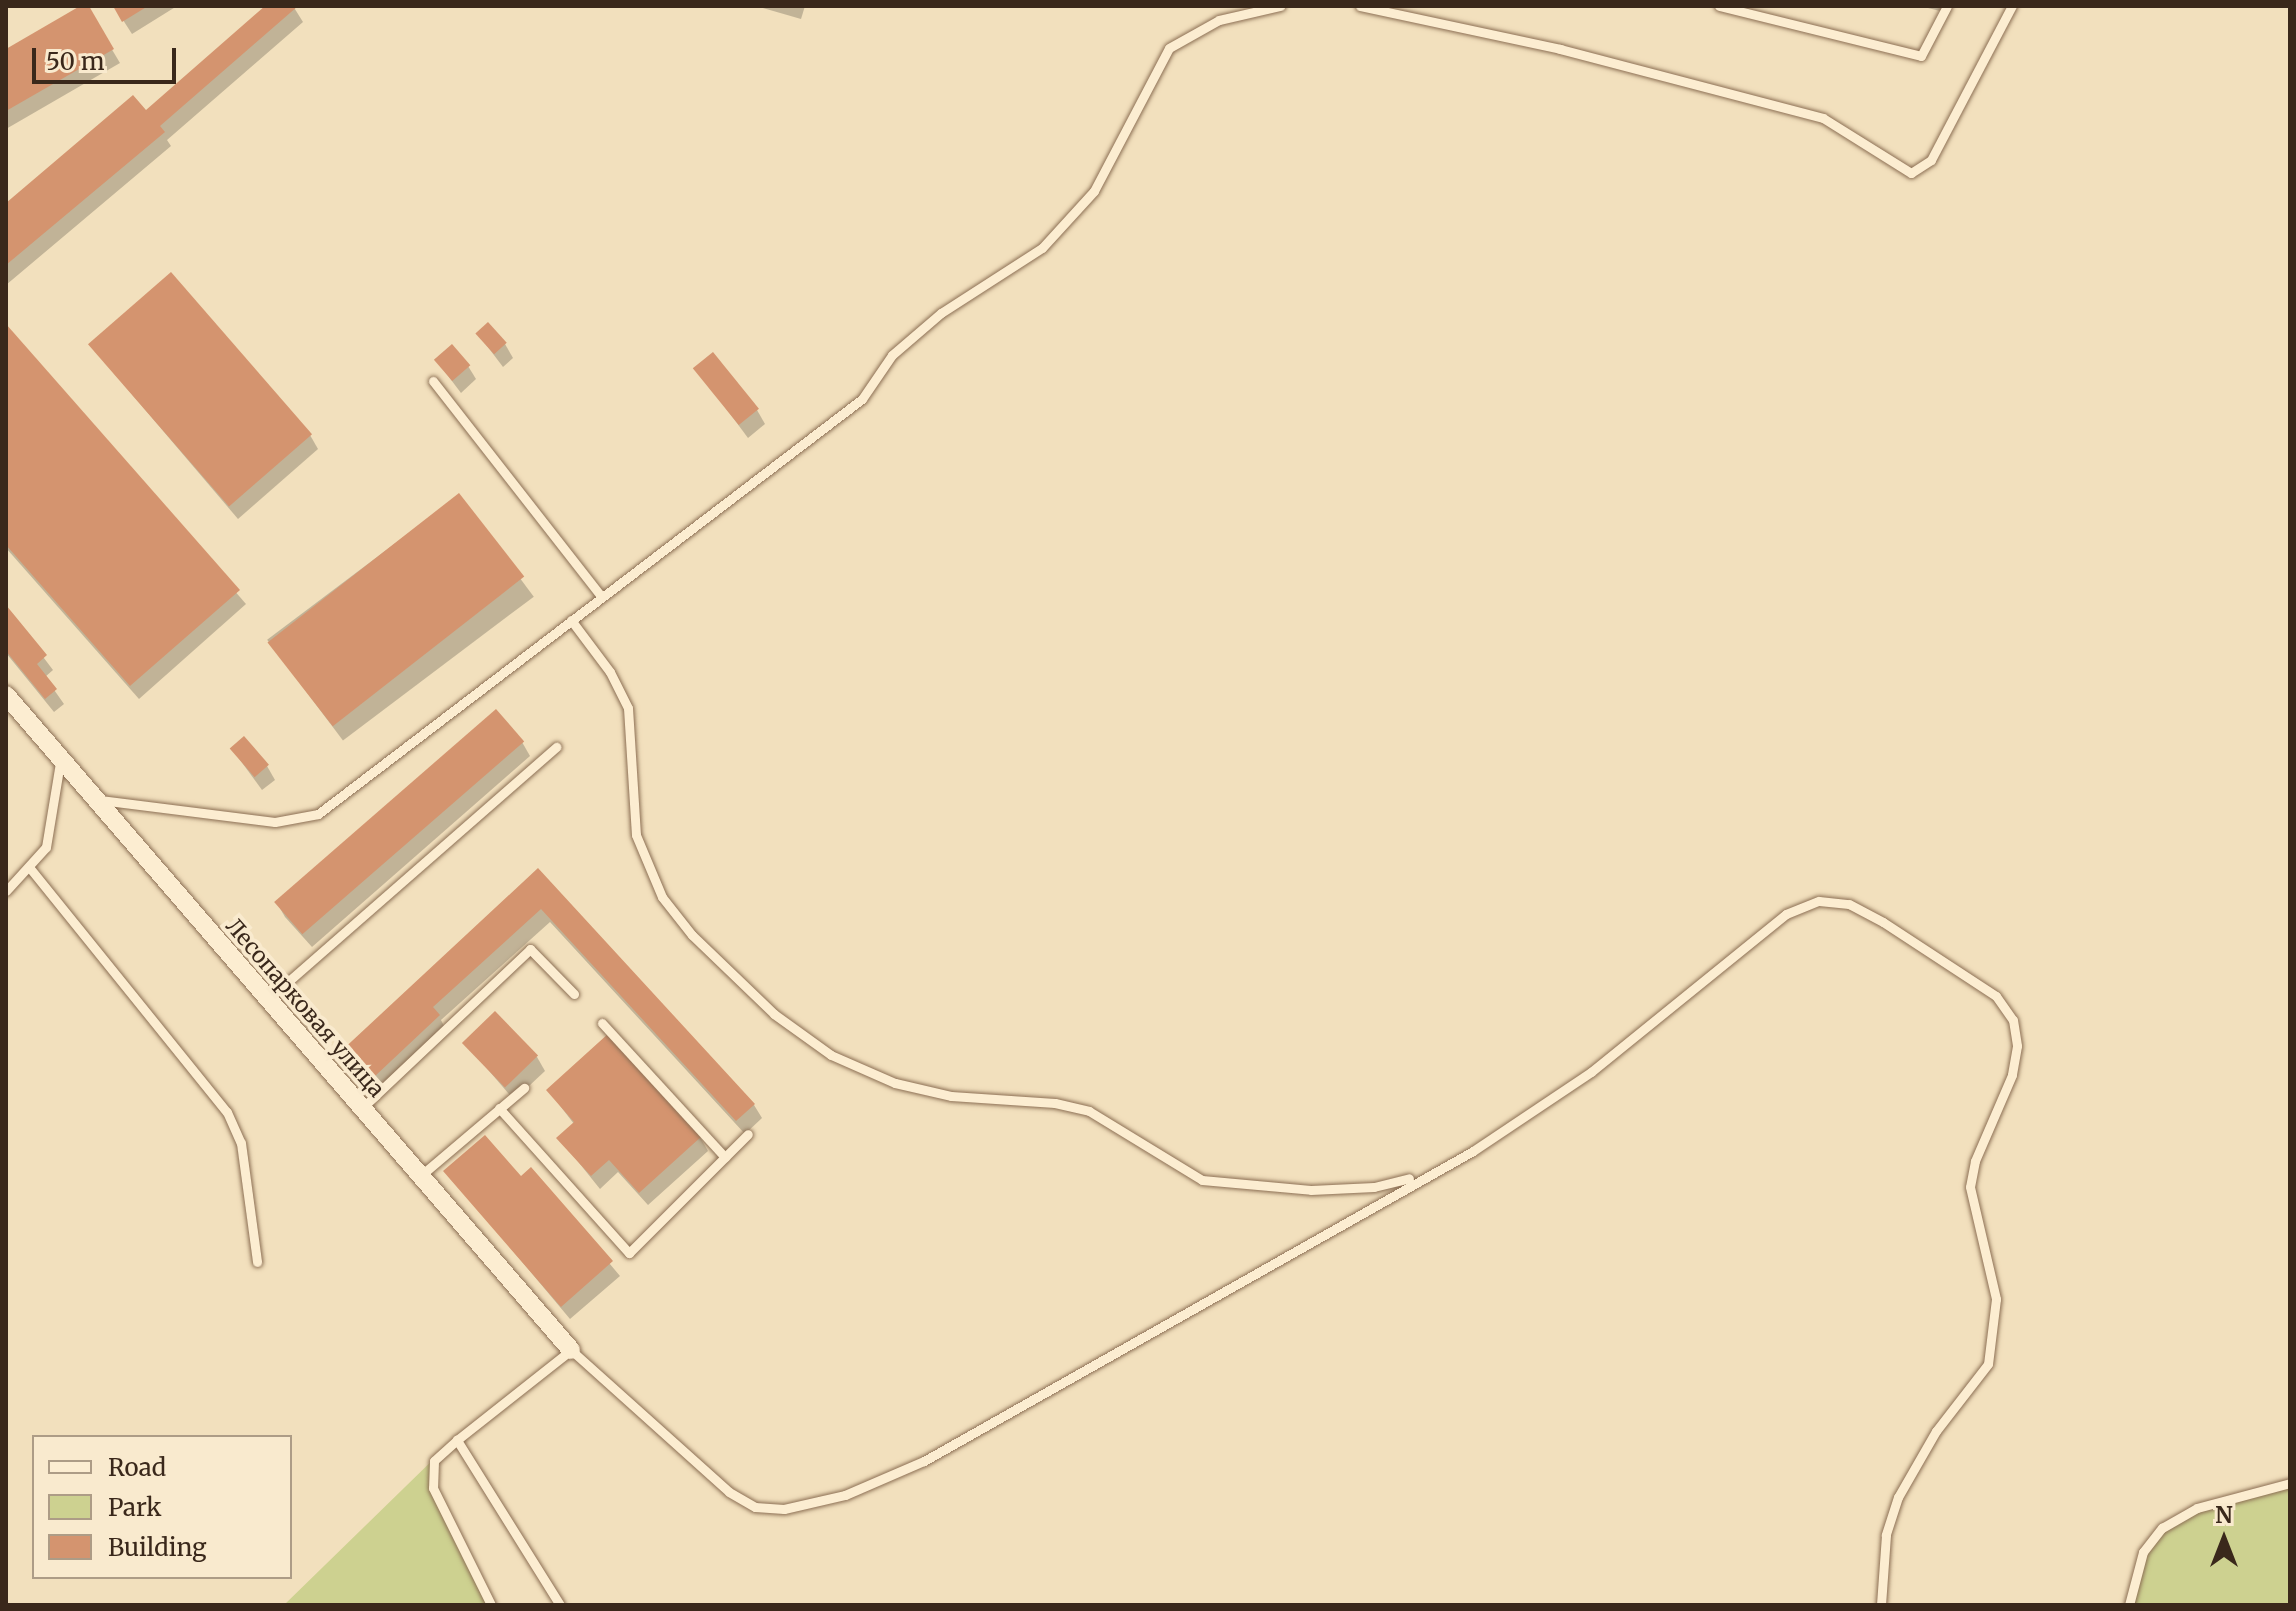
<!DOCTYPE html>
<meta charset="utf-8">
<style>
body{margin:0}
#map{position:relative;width:2296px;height:1611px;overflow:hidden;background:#f2e0bd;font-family:Merriweather,serif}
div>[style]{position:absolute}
.green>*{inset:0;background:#cdd190}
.shadow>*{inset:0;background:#0003;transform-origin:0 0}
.building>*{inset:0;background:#d4946f;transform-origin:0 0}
.roads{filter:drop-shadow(0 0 2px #8c6f54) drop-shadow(0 0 2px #8c6f54)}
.service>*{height:9px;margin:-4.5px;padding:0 4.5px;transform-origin:4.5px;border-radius:4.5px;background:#fcedd1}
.minor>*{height:18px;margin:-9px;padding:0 9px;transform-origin:9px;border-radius:9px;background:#fcedd1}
span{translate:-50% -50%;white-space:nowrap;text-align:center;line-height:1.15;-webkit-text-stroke:8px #f9eace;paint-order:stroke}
.street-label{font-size:22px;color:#3a281b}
.frame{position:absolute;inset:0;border:8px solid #3a281b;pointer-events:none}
.legend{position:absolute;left:32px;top:1435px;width:260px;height:144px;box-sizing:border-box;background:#f9eace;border:2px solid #ad9c86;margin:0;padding:10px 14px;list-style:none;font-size:24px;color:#3a281b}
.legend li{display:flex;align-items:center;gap:16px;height:40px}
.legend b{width:40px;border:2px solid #ad9c86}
.north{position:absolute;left:2184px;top:1499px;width:80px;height:80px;-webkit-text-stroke:6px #f9eace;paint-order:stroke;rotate:0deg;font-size:22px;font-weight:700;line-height:32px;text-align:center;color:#3a281b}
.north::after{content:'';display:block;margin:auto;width:28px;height:36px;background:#3a281b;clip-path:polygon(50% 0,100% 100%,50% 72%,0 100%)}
.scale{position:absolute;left:32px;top:48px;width:144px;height:36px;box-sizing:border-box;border:4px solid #3a281b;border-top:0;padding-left:10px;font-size:24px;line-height:28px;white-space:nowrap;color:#3a281b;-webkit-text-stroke:6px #f9eace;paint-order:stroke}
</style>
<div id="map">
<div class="green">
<i style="clip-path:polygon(444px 1449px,431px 1475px,491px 1605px,284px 1605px)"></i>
<i style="clip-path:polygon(2290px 1483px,2290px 1605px,2129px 1605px,2143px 1552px,2162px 1528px,2197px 1508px)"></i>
</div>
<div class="shadow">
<i style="clip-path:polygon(86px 6px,120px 63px,6px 129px,6px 51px)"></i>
<i style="clip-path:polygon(114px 6px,177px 6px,132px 34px)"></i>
<i style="clip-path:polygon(268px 6px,293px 6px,303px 22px,167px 140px,171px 146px,6px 285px,6px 205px,146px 113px)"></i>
<i style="clip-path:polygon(756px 6px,805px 6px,801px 19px)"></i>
<i style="clip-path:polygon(1920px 6px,1952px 6px,1948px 13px)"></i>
<i style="clip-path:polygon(6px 327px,246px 604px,139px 699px,6px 548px)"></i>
<i style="clip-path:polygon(478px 334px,505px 344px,513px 358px,503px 367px)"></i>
<i style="clip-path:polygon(90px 345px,310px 435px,318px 449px,238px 519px)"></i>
<i style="clip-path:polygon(436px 360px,468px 366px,476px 379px,461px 393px)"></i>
<i style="clip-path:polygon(696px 368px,757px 410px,765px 424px,748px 438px)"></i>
<i style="left:458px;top:496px;width:126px;height:239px;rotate:53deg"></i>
<i style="clip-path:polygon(6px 608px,53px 670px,45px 677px,64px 704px,54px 712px,6px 653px)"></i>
<i style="clip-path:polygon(522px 742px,530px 756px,312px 947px,285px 917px,277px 903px)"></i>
<i style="clip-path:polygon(232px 749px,267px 766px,275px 780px,262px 790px)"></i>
<i style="clip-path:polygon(538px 871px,754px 1105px,762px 1118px,745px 1134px,550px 922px,441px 1020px,446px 1030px,383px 1089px,361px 1066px,353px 1073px,348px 1068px,340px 1054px)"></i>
<i style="clip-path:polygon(465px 1043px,537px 1057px,545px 1071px,514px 1100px)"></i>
<i style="clip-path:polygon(548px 1090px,700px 1137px,708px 1151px,648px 1205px,618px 1172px,600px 1189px,559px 1138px,574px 1124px)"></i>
<i style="clip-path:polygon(531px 1170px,620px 1276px,570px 1319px,446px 1171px,520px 1179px)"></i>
</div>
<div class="building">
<i style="clip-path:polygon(80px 6px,89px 6px,114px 49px,6px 111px,6px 49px)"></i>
<i style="clip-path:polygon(113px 6px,148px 6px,122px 22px)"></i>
<i style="clip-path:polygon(265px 6px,298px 6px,160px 126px,165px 132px,6px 265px,6px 203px,133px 95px,146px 110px)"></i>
<i style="left:171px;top:272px;width:215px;height:110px;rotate:49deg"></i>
<i style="left:488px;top:322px;width:28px;height:17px;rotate:48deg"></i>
<i style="clip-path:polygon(6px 324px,240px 590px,130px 686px,6px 545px)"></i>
<i style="left:452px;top:344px;width:28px;height:24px;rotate:49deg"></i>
<i style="left:713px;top:352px;width:73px;height:26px;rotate:51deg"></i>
<i style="left:459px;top:493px;width:106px;height:243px;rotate:52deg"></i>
<i style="clip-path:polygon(6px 605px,47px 655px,37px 664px,57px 689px,45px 699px,6px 651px)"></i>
<i style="left:496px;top:709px;width:43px;height:294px;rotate:49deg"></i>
<i style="left:244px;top:736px;width:38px;height:19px;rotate:49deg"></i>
<i style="clip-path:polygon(538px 868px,755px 1104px,736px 1121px,541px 909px,433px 1007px,440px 1015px,374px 1077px,352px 1054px,344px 1061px,338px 1054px)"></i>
<i style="left:495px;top:1011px;width:62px;height:46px;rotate:46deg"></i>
<i style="clip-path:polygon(609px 1033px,702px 1136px,639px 1193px,609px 1160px,591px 1176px,556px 1138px,574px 1122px,546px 1090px)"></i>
<i style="clip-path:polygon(485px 1135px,521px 1176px,531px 1167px,613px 1261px,561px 1307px,443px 1171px)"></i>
</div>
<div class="roads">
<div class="service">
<i style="left:1360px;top:6px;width:205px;rotate:12.1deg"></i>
<i style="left:1560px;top:49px;width:272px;rotate:14.7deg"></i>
<i style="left:1823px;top:118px;width:104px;rotate:32deg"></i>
<i style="left:1911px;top:173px;width:24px;rotate:-33deg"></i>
<i style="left:1931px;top:160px;width:174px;rotate:-62.3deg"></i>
<i style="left:1719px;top:6px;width:208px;rotate:13.9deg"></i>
<i style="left:1921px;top:56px;width:56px;rotate:-62.5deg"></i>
<i style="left:433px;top:381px;width:274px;rotate:52deg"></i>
<i style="left:571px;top:620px;width:65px;rotate:53.1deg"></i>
<i style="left:610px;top:672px;width:40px;rotate:63.4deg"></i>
<i style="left:628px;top:708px;width:127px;rotate:86.4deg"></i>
<i style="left:636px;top:835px;width:67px;rotate:67.2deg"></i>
<i style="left:662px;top:897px;width:48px;rotate:51.7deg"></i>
<i style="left:692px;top:935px;width:114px;rotate:43.9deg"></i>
<i style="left:774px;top:1014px;width:70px;rotate:35.7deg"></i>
<i style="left:831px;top:1055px;width:70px;rotate:23.6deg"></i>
<i style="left:895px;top:1083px;width:57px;rotate:13.1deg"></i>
<i style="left:951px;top:1096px;width:104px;rotate:3.9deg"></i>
<i style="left:1055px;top:1103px;width:35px;rotate:13deg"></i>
<i style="left:1089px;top:1111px;width:132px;rotate:31.4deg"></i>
<i style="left:1202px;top:1180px;width:109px;rotate:5.2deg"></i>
<i style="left:1311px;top:1190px;width:63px;rotate:-2.7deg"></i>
<i style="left:1374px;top:1187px;width:36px;rotate:-14deg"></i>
<i style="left:100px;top:800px;width:176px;rotate:7.2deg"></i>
<i style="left:275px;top:822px;width:44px;rotate:-10.5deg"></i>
<i style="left:318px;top:814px;width:684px;rotate:-37.34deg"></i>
<i style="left:862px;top:399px;width:53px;rotate:-55.7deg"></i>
<i style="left:892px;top:355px;width:65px;rotate:-40.6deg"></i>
<i style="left:941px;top:313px;width:120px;rotate:-32.8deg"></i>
<i style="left:1042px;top:248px;width:77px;rotate:-47.6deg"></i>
<i style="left:1094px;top:191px;width:161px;rotate:-62.3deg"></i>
<i style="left:1169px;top:48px;width:57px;rotate:-29.2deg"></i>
<i style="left:1219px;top:20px;width:63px;rotate:-12.9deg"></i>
<i style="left:29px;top:867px;width:315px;rotate:51.1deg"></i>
<i style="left:227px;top:1112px;width:34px;rotate:66deg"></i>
<i style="left:241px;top:1143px;width:120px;rotate:82.3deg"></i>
<i style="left:6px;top:891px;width:59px;rotate:-47.7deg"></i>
<i style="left:46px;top:847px;width:86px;rotate:-80.6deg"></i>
<i style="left:266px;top:1001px;width:386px;rotate:-41.2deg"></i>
<i style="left:602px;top:1023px;width:182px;rotate:47.5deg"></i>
<i style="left:499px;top:1108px;width:195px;rotate:48.1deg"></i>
<i style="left:629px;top:1253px;width:168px;rotate:-45deg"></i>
<i style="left:361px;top:1109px;width:233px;rotate:-43.4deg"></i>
<i style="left:530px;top:949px;width:63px;rotate:45.6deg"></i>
<i style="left:419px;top:1177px;width:138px;rotate:-40.3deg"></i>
<i style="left:457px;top:1440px;width:31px;rotate:138deg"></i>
<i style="left:434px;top:1461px;width:27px;rotate:92deg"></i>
<i style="left:433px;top:1488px;width:131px;rotate:63.6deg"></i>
<i style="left:560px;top:1605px;width:195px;rotate:-122deg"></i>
<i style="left:457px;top:1440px;width:145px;rotate:-38.3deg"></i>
<i style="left:571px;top:1350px;width:212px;rotate:41.9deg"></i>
<i style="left:729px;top:1492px;width:30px;rotate:30deg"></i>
<i style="left:755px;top:1507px;width:29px;rotate:4deg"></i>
<i style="left:784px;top:1509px;width:63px;rotate:-12.9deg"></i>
<i style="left:845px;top:1495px;width:86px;rotate:-23.3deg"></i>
<i style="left:924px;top:1461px;width:630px;rotate:-29.45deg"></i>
<i style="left:1473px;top:1151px;width:142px;rotate:-33.8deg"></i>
<i style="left:1591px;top:1072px;width:251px;rotate:-39deg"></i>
<i style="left:1786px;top:914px;width:35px;rotate:-22deg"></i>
<i style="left:1819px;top:901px;width:30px;rotate:6deg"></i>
<i style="left:1849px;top:904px;width:38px;rotate:28deg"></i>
<i style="left:1883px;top:922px;width:135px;rotate:33.2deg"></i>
<i style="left:1996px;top:996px;width:29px;rotate:55deg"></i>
<i style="left:2013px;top:1020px;width:26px;rotate:81deg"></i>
<i style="left:2017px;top:1046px;width:29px;rotate:100deg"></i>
<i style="left:2012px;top:1075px;width:94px;rotate:113.3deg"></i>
<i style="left:1975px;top:1161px;width:26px;rotate:101deg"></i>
<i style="left:1970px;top:1187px;width:115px;rotate:76.9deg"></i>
<i style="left:1996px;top:1299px;width:65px;rotate:97deg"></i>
<i style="left:1988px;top:1364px;width:85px;rotate:127.8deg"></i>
<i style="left:1936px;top:1431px;width:76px;rotate:119.9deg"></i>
<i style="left:1898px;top:1497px;width:40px;rotate:108deg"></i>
<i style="left:1886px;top:1535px;width:70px;rotate:94.1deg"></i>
<i style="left:2129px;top:1605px;width:55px;rotate:-75.2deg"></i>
<i style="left:2143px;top:1552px;width:31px;rotate:-52deg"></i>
<i style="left:2162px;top:1528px;width:40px;rotate:-29.7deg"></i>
<i style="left:2197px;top:1508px;width:96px;rotate:-15deg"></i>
</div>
<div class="minor">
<i style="left:6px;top:695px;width:865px;rotate:49.22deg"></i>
</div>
</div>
<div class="street-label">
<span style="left:305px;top:1008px;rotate:49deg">Лесопарковая улица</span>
</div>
<div class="frame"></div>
<ul class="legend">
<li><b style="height:10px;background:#fcedd1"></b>Road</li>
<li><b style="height:22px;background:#cdd190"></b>Park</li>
<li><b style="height:22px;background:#d4946f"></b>Building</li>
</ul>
<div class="north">N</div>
<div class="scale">50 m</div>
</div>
